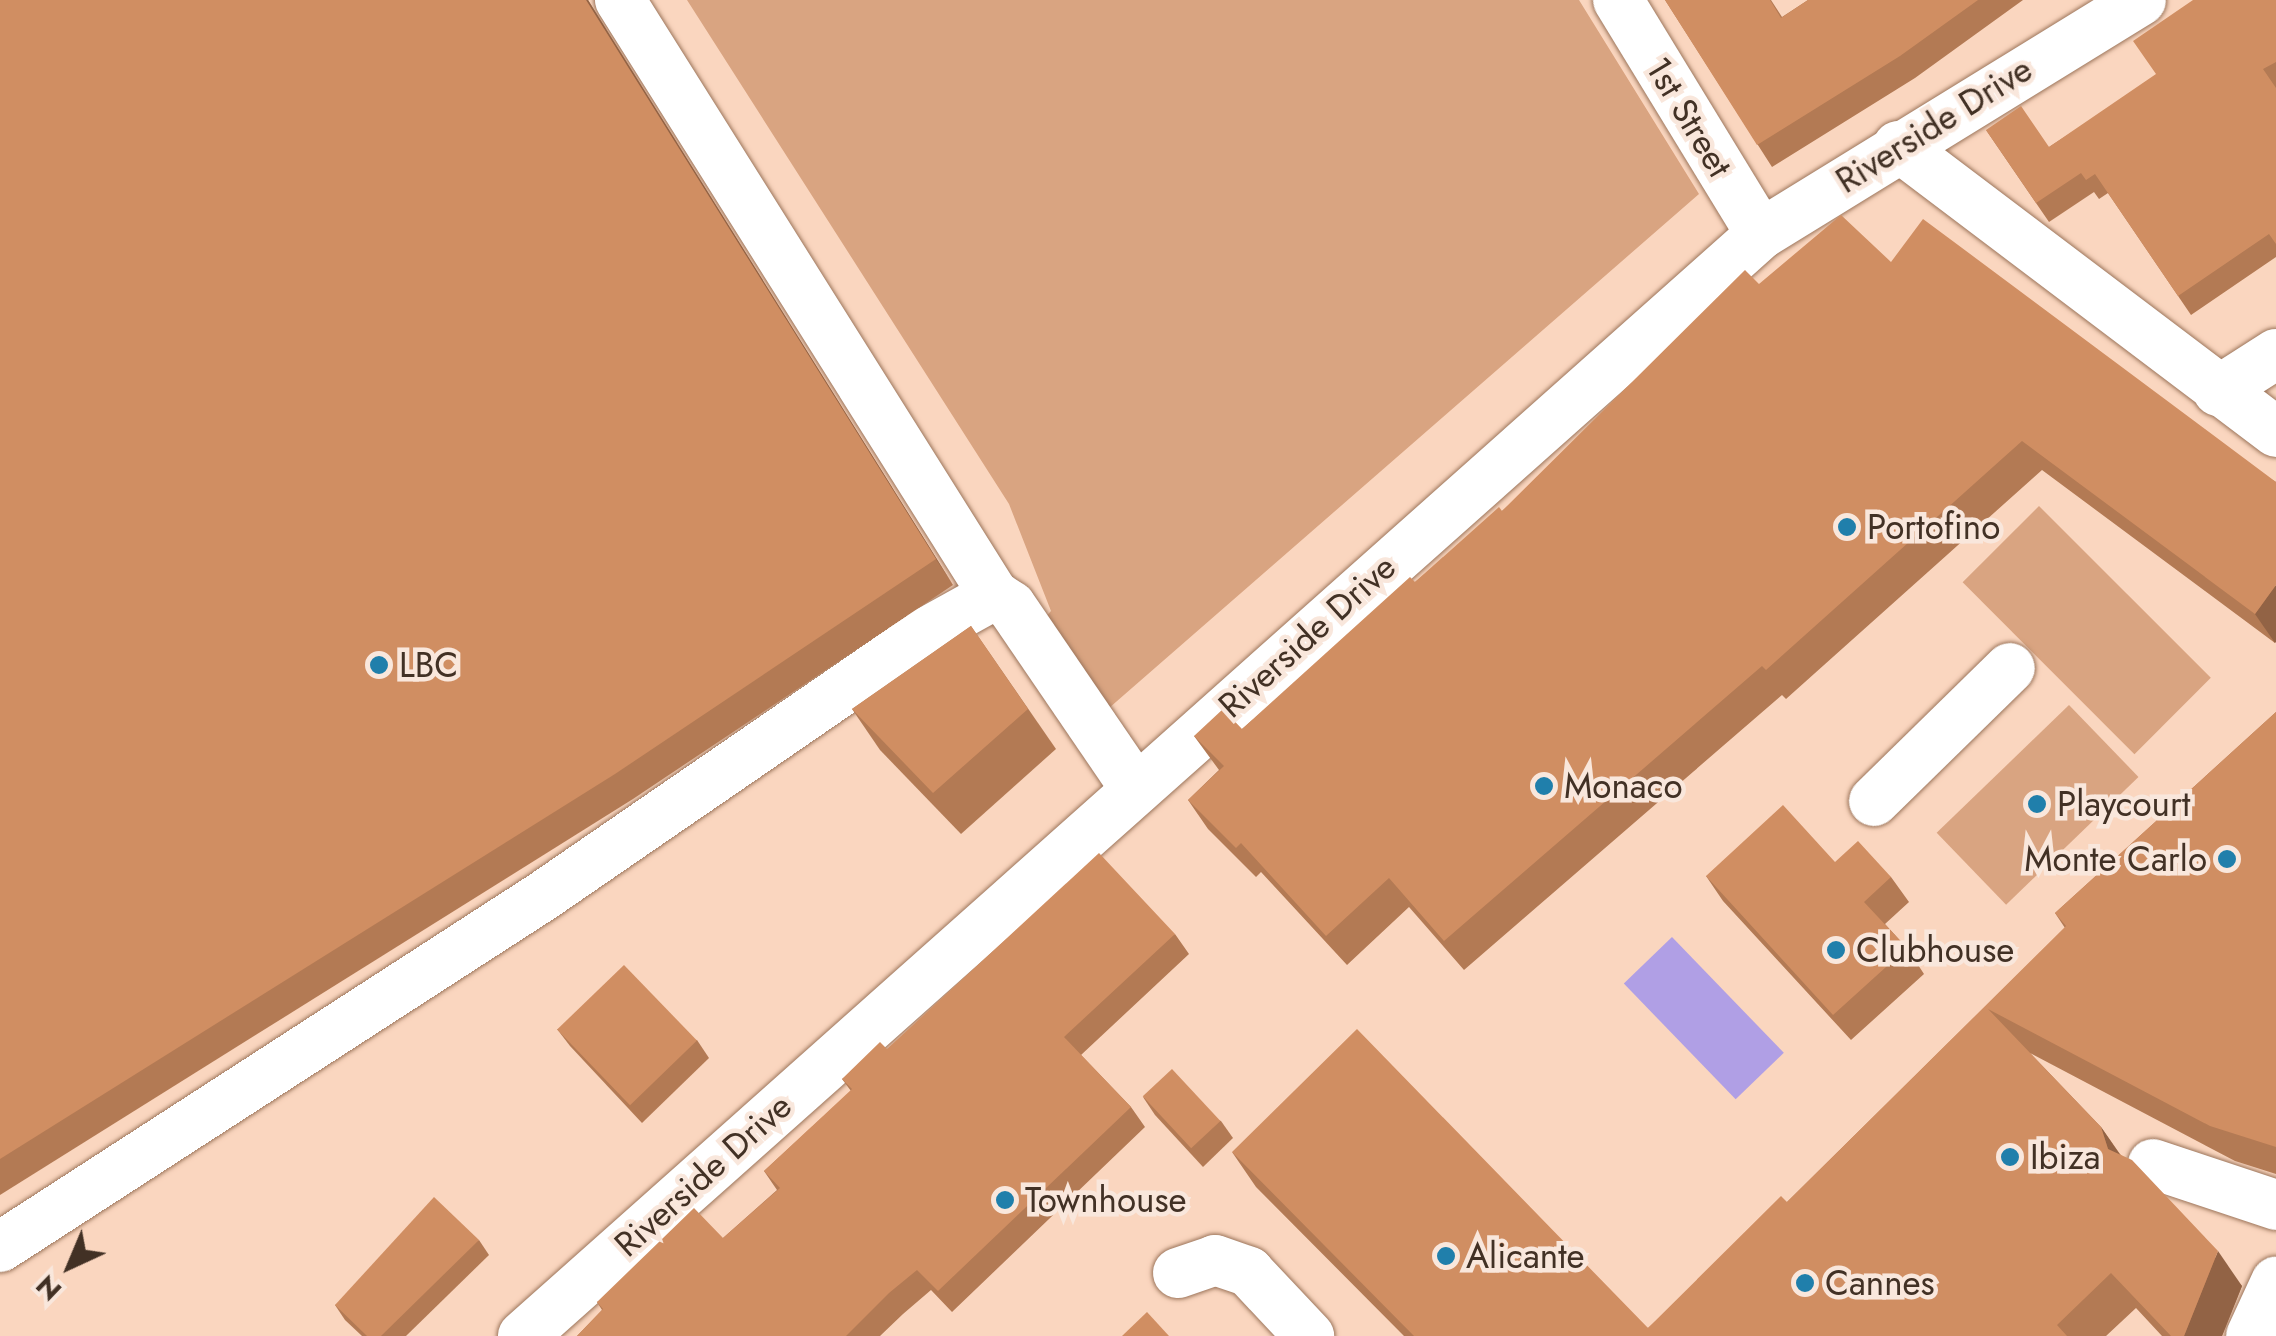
<!DOCTYPE html>
<style>
body{margin:0}
#map{position:relative;width:2276px;height:1336px;overflow:hidden;background:#fad6bf;font-family:Jost,sans-serif}
div>[style]{position:absolute}
.green>*{inset:0;background:#d9a481;transform-origin:0 0}
.water>*{inset:0;background:#b09fe5;transform-origin:0 0}
.roads{filter:drop-shadow(0 0 2px #9c755b) drop-shadow(0 0 2px #9c755b)}
.minor>*{height:50px;margin:-25px;padding:0 25px;transform-origin:25px;border-radius:25px;background:#fff}
.wall>*{inset:0;background:#b37a54}
.shaded-wall>*{inset:0;background:#926345}
.building>*{inset:0;background:#d08e62;transform-origin:0 0}
.dots>*{width:28px;height:28px;translate:-50% -50%;box-sizing:border-box;border:5px solid #f9e7dc;border-radius:50%}
span{translate:-50% -50%;white-space:nowrap;text-align:center;line-height:1.15;-webkit-text-stroke:9px #f9e7dc;paint-order:stroke}
.street-label{font-size:35px;color:#423125}
.poi-label{font-size:35px;color:#423125}
.left{translate:0 -50%;text-align:left}
.right{translate:-100% -50%;text-align:right}
.north{position:absolute;left:20px;top:1216px;width:100px;height:100px;-webkit-text-stroke:8px #f9e7dc;paint-order:stroke;rotate:224deg;font-size:28px;font-weight:700;line-height:40px;text-align:center;color:#423125}
.north::after{content:'';display:block;margin:auto;width:35px;height:45px;background:#423125;clip-path:polygon(50% 0,100% 100%,50% 72%,0 100%)}
</style>
<div id="map">
<div class="green">
<i style="clip-path:polygon(687px 0,1579px 0,1699px 194px,1101px 715px,1036px 628px,1051px 611px,1009px 504px)"></i>
<i style="left:2039px;top:506px;width:243px;height:108px;rotate:45deg"></i>
<i style="left:2069px;top:705px;width:100px;height:184px;rotate:46deg"></i>
</div>
<div class="water">
<i style="left:1672px;top:937px;width:161px;height:67px;rotate:46deg"></i>
</div>
<div class="roads">
<div class="minor">
<i style="left:620px;top:0;width:703px;rotate:57.85deg"></i>
<i style="left:994px;top:595px;width:20px;rotate:33deg"></i>
<i style="left:1011px;top:606px;width:222px;rotate:55.7deg"></i>
<i style="left:1618px;top:0;width:274px;rotate:58.6deg"></i>
<i style="left:1898px;top:146px;width:474px;rotate:37.1deg"></i>
<i style="left:2218px;top:391px;width:69px;rotate:-32.5deg"></i>
<i style="left:1874px;top:801px;width:190px;rotate:-44.4deg"></i>
<i style="left:2153px;top:1164px;width:130px;rotate:18.4deg"></i>
<i style="left:0;top:1247px;width:647px;rotate:-32.88deg"></i>
<i style="left:543px;top:896px;width:466px;rotate:-34.5deg"></i>
<i style="left:927px;top:632px;width:77px;rotate:-28.9deg"></i>
<i style="left:1178px;top:1273px;width:39px;rotate:-19deg"></i>
<i style="left:1215px;top:1260px;width:36px;rotate:19deg"></i>
<i style="left:1249px;top:1272px;width:88px;rotate:46.8deg"></i>
<i style="left:523px;top:1336px;width:1657px;rotate:-41.67deg"></i>
<i style="left:1761px;top:234px;width:446px;rotate:-31.6deg"></i>
<i style="left:2251px;top:1336px;width:60px;rotate:-65.2deg"></i>
</div>
</div>
<div class="wall">
<i style="clip-path:polygon(0 0,588px 0,953px 585px,633px 799px,0 1195px)"></i>
<i style="clip-path:polygon(1665px 0,1771px 0,1782px 17px,1808px 0,2023px 0,1915px 78px,1772px 167px)"></i>
<i style="clip-path:polygon(2276px 0,2276px 257px,2191px 315px,2108px 193px,2099px 199px,2094px 192px,2049px 222px,1986px 130px,2049px 147px)"></i>
<i style="clip-path:polygon(1891px 262px,2276px 482px,2275px 643px,2042px 470px,1786px 699px,1782px 695px,1464px 970px,1409px 907px,1347px 965px,1261px 872px,1256px 877px,1208px 829px,1188px 800px,1219px 770px,1194px 736px,1242px 729px,1415px 582px,1502px 511px,1759px 284px)"></i>
<i style="clip-path:polygon(971px 626px,1056px 749px,961px 834px,880px 750px,852px 709px)"></i>
<i style="clip-path:polygon(2276px 712px,2276px 1174px,2235px 1161px,2030px 1053px,2101px 1127px,2120px 1154px,2242px 1286px,2222px 1336px,2162px 1336px,2136px 1308px,2106px 1336px,1404px 1336px,1256px 1187px,1232px 1152px,1648px 1328px,1787px 1202px,2065px 928px,2055px 913px)"></i>
<i style="clip-path:polygon(1835px 862px,1891px 877px,1909px 902px,1885px 924px,1907px 948px,1924px 974px,1851px 1040px,1723px 901px,1706px 876px)"></i>
<i style="clip-path:polygon(1175px 934px,1189px 954px,1081px 1055px,1131px 1107px,1145px 1127px,952px 1312px,931px 1290px,903px 1314px,880px 1336px,577px 1336px,602px 1310px,597px 1302px,723px 1238px,777px 1190px,764px 1171px,851px 1091px,842px 1079px,887px 1049px)"></i>
<i style="clip-path:polygon(557px 1029px,697px 1040px,709px 1058px,642px 1123px,570px 1046px)"></i>
<i style="clip-path:polygon(1143px 1097px,1221px 1121px,1233px 1138px,1203px 1167px,1155px 1115px)"></i>
<i style="clip-path:polygon(479px 1240px,489px 1255px,406px 1336px,362px 1336px,345px 1320px,335px 1305px)"></i>
</div>
<div class="shaded-wall">
<i style="clip-path:polygon(586px 0,588px 0,953px 585px,936px 559px)"></i>
<i style="clip-path:polygon(2276px 585px,2276px 642px,2275px 643px,2255px 614px)"></i>
<i style="clip-path:polygon(2101px 1127px,2125px 1162px,2108px 1149px)"></i>
<i style="clip-path:polygon(2218px 1251px,2242px 1286px,2222px 1336px,2184px 1336px)"></i>
</div>
<div class="building">
<i style="clip-path:polygon(0 0,586px 0,936px 559px,615px 774px,0 1159px)"></i>
<i style="clip-path:polygon(1665px 0,1770px 0,1781px 18px,1808px 0,1978px 0,1900px 56px,1757px 145px)"></i>
<i style="clip-path:polygon(2193px 0,2276px 0,2276px 62px,2263px 69px,2276px 88px,2276px 244px,2269px 234px,2178px 296px,2095px 174px,2086px 180px,2081px 173px,2036px 203px,1986px 130px,2021px 106px,2049px 147px,2156px 74px,2133px 41px)"></i>
<i style="clip-path:polygon(1841px 215px,1891px 262px,1923px 219px,2276px 482px,2276px 585px,2255px 614px,2022px 441px,1766px 670px,1762px 666px,1444px 941px,1389px 878px,1326px 936px,1241px 843px,1236px 848px,1188px 800px,1224px 766px,1194px 736px,1223px 709px,1242px 729px,1410px 577px,1415px 582px,1499px 507px,1502px 511px,1745px 270px,1759px 284px)"></i>
<i style="clip-path:polygon(971px 626px,1028px 709px,933px 793px,852px 709px)"></i>
<i style="clip-path:polygon(2276px 712px,2276px 1147px,2210px 1126px,1988px 1009px,2101px 1127px,2108px 1149px,2132px 1160px,2218px 1251px,2184px 1336px,2171px 1336px,2111px 1273px,2057px 1325px,2067px 1336px,1414px 1336px,1232px 1152px,1357px 1029px,1648px 1328px,1781px 1196px,1787px 1202px,2066px 926px,2055px 913px)"></i>
<i style="clip-path:polygon(1783px 805px,1835px 862px,1858px 841px,1891px 877px,1864px 902px,1907px 948px,1833px 1015px,1706px 876px)"></i>
<i style="clip-path:polygon(1099px 853px,1175px 934px,1064px 1037px,1131px 1107px,938px 1291px,917px 1270px,889px 1293px,846px 1336px,577px 1336px,603px 1309px,597px 1302px,694px 1208px,723px 1238px,780px 1188px,764px 1171px,852px 1089px,842px 1079px,880px 1042px,887px 1049px)"></i>
<i style="left:624px;top:965px;width:105px;height:93px;rotate:46deg"></i>
<i style="left:1172px;top:1069px;width:71px;height:40px;rotate:47deg"></i>
<i style="clip-path:polygon(434px 1197px,479px 1240px,381px 1336px,367px 1336px,335px 1305px)"></i>
<i style="clip-path:polygon(1147px 1312px,1169px 1336px,1122px 1336px)"></i>
</div>
<div class="dots">
<i style="left:1847px;top:527px;background:#207fab"></i>
<i style="left:379px;top:665px;background:#207fab"></i>
<i style="left:1544px;top:786px;background:#207fab"></i>
<i style="left:2037px;top:804px;background:#207fab"></i>
<i style="left:2227px;top:859px;background:#207fab"></i>
<i style="left:1836px;top:950px;background:#207fab"></i>
<i style="left:2010px;top:1157px;background:#207fab"></i>
<i style="left:1005px;top:1200px;background:#207fab"></i>
<i style="left:1446px;top:1256px;background:#207fab"></i>
<i style="left:1805px;top:1283px;background:#207fab"></i>
</div>
<div class="street-label">
<span style="left:1689px;top:117px;rotate:59deg">1st Street</span>
<span style="left:1934px;top:125px;rotate:-32deg">Riverside Drive</span>
<span style="left:1307px;top:636px;rotate:-42deg">Riverside Drive</span>
<span style="left:703px;top:1175px;rotate:-42deg">Riverside Drive</span>
</div>
<div class="poi-label">
<span class="left" style="left:1867px;top:527px">Portofino</span>
<span class="left" style="left:399px;top:665px">LBC</span>
<span class="left" style="left:1564px;top:786px">Monaco</span>
<span class="left" style="left:2057px;top:804px">Playcourt</span>
<span class="right" style="left:2207px;top:859px">Monte Carlo</span>
<span class="left" style="left:1856px;top:950px">Clubhouse</span>
<span class="left" style="left:2030px;top:1157px">Ibiza</span>
<span class="left" style="left:1025px;top:1200px">Townhouse</span>
<span class="left" style="left:1466px;top:1256px">Alicante</span>
<span class="left" style="left:1825px;top:1283px">Cannes</span>
</div>
<div class="north">N</div>
</div>
